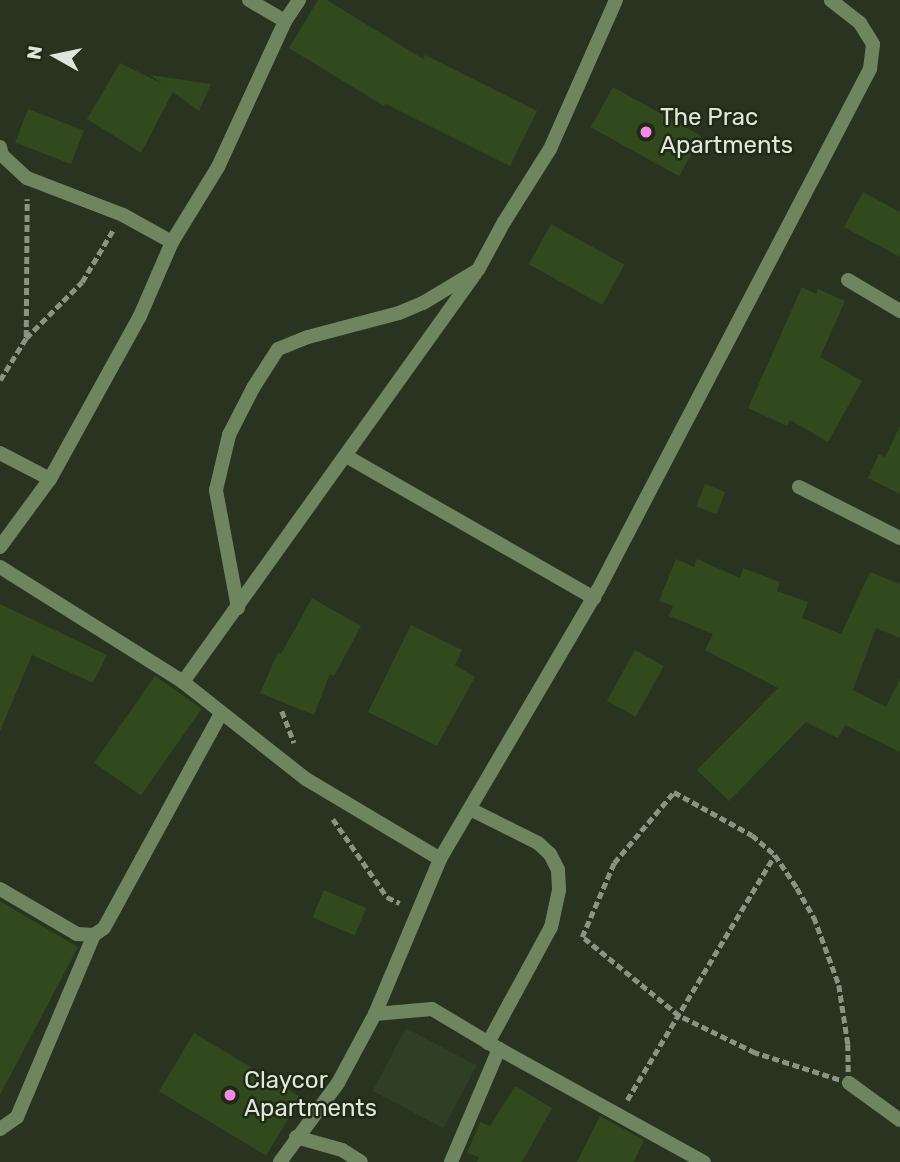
<!DOCTYPE html>
<style>
body{margin:0}
#map{position:relative;width:900px;height:1162px;overflow:hidden;background:#283420;font-family:Rubik,sans-serif}
div>[style]{position:absolute}
.built>*{inset:0;background:#2f3f25;transform-origin:0 0}
.building>*{inset:0;background:#31491d;transform-origin:0 0}
.path>*{height:4.5px;margin-top:-2.25px;transform-origin:0;background:repeating-linear-gradient(90deg,#8a9484 0 7px,transparent 0 10.5px)}
.service>*{height:14px;margin:-7px;padding:0 7px;transform-origin:7px;border-radius:7px;background:#6f8560}
.minor>*{height:14px;margin:-7px;padding:0 7px;transform-origin:7px;border-radius:7px;background:#6f8560}
.dots>*{width:19px;height:19px;translate:-50% -50%;box-sizing:border-box;border:4px solid #1e2a16;border-radius:50%}
span{translate:-50% -50%;white-space:nowrap;text-align:center;line-height:1.15;-webkit-text-stroke:5px #1e2a16;paint-order:stroke}
.poi-label{font-size:24px;color:#dfe7da}
.left{translate:0 -50%;text-align:left}
.north{position:absolute;left:21px;top:21px;width:70px;height:70px;-webkit-text-stroke:5px #1e2a16;paint-order:stroke;rotate:279deg;font-size:19px;font-weight:700;line-height:28px;text-align:center;color:#dfe7da}
.north::after{content:'';display:block;margin:auto;width:24px;height:32px;background:#dfe7da;clip-path:polygon(50% 0,100% 100%,50% 72%,0 100%)}
</style>
<div id="map">
<div class="built">
<i style="left:406px;top:1028px;width:80px;height:71px;rotate:28deg"></i>
</div>
<div class="building">
<i style="clip-path:polygon(318px 0,327px 0,423px 59px,425px 55px,537px 111px,510px 166px,386px 104px,384px 106px,289px 48px)"></i>
<i style="clip-path:polygon(120px 63px,163px 84px,150px 75px,211px 84px,199px 111px,173px 92px,141px 153px,87px 119px)"></i>
<i style="left:613px;top:87px;width:101px;height:46px;rotate:29deg"></i>
<i style="left:28px;top:109px;width:60px;height:36px;rotate:21deg"></i>
<i style="clip-path:polygon(863px 192px,900px 212px,900px 257px,844px 227px)"></i>
<i style="left:551px;top:224px;width:84px;height:46px;rotate:29deg"></i>
<i style="clip-path:polygon(802px 287px,816px 294px,818px 289px,845px 301px,820px 357px,862px 381px,828px 442px,790px 420px,787px 426px,748px 408px)"></i>
<i style="clip-path:polygon(900px 426px,900px 494px,868px 478px,879px 454px,885px 457px)"></i>
<i style="left:705px;top:484px;width:22px;height:24px;rotate:22deg"></i>
<i style="clip-path:polygon(676px 559px,694px 567px,697px 559px,740px 578px,743px 568px,780px 582px,777px 591px,808px 602px,802px 618px,841px 634px,870px 572px,900px 584px,900px 638px,876px 628px,853px 690px,886px 707px,900px 679px,900px 752px,845px 725px,838px 738px,806px 722px,729px 801px,697px 770px,778px 688px,705px 650px,713px 634px,669px 616px,673px 606px,659px 601px)"></i>
<i style="clip-path:polygon(312px 598px,361px 626px,334px 676px,330px 674px,314px 715px,260px 693px,278px 652px,281px 654px)"></i>
<i style="clip-path:polygon(0 604px,107px 655px,93px 683px,32px 655px,0 731px)"></i>
<i style="clip-path:polygon(411px 625px,462px 650px,455px 665px,475px 677px,437px 746px,368px 712px)"></i>
<i style="left:635px;top:650px;width:33px;height:58px;rotate:29deg"></i>
<i style="left:155px;top:676px;width:57px;height:106px;rotate:35deg"></i>
<i style="left:324px;top:890px;width:46px;height:30px;rotate:23deg"></i>
<i style="clip-path:polygon(0 901px,78px 947px,0 1095px)"></i>
<i style="left:194px;top:1033px;width:125px;height:68px;rotate:31deg"></i>
<i style="clip-path:polygon(515px 1086px,552px 1108px,522px 1162px,477px 1162px,479px 1157px,467px 1153px,480px 1122px,490px 1126px)"></i>
<i style="clip-path:polygon(600px 1116px,644px 1140px,634px 1162px,577px 1162px)"></i>
</div>
<div class="path">
<i style="left:26px;top:337px;width:138px;rotate:-89.6deg"></i>
<i style="left:0;top:380px;width:49px;rotate:-58.2deg"></i>
<i style="left:26px;top:338px;width:79px;rotate:-45deg"></i>
<i style="left:82px;top:282px;width:61px;rotate:-59.2deg"></i>
<i style="left:282px;top:711px;width:34px;rotate:69deg"></i>
<i style="left:674px;top:792px;width:89px;rotate:28.9deg"></i>
<i style="left:752px;top:835px;width:30px;rotate:41deg"></i>
<i style="left:775px;top:855px;width:40px;rotate:56deg"></i>
<i style="left:797px;top:888px;width:34px;rotate:60deg"></i>
<i style="left:814px;top:917px;width:72px;rotate:69.8deg"></i>
<i style="left:839px;top:985px;width:60px;rotate:81.3deg"></i>
<i style="left:848px;top:1044px;width:39px;rotate:89deg"></i>
<i style="left:849px;top:1083px;width:99px;rotate:-162.3deg"></i>
<i style="left:755px;top:1053px;width:85px;rotate:-154deg"></i>
<i style="left:679px;top:1016px;width:125px;rotate:-140.8deg"></i>
<i style="left:582px;top:937px;width:81px;rotate:-66.6deg"></i>
<i style="left:614px;top:863px;width:93px;rotate:-49.8deg"></i>
<i style="left:333px;top:819px;width:95px;rotate:55.3deg"></i>
<i style="left:387px;top:897px;width:14px;rotate:25deg"></i>
<i style="left:627px;top:1100px;width:286px;rotate:-58.9deg"></i>
</div>
<div class="service">
<i style="left:346px;top:456px;width:286px;rotate:29.8deg"></i>
</div>
<div class="minor">
<i style="left:249px;top:0;width:42px;rotate:30.3deg"></i>
<i style="left:0;top:147px;width:8px;rotate:76deg"></i>
<i style="left:2px;top:155px;width:34px;rotate:43deg"></i>
<i style="left:27px;top:178px;width:103px;rotate:21.1deg"></i>
<i style="left:123px;top:215px;width:56px;rotate:28.9deg"></i>
<i style="left:848px;top:280px;width:61px;rotate:30.8deg"></i>
<i style="left:0;top:453px;width:56px;rotate:27.5deg"></i>
<i style="left:799px;top:487px;width:113px;rotate:26.8deg"></i>
<i style="left:0;top:547px;width:84px;rotate:-53.7deg"></i>
<i style="left:50px;top:479px;width:186px;rotate:-61.1deg"></i>
<i style="left:140px;top:316px;width:81px;rotate:-66.6deg"></i>
<i style="left:172px;top:242px;width:88px;rotate:-58.5deg"></i>
<i style="left:218px;top:167px;width:161px;rotate:-65.3deg"></i>
<i style="left:285px;top:21px;width:25px;rotate:-56deg"></i>
<i style="left:0;top:567px;width:216px;rotate:32.1deg"></i>
<i style="left:183px;top:682px;width:157px;rotate:38.3deg"></i>
<i style="left:306px;top:779px;width:156px;rotate:30.8deg"></i>
<i style="left:238px;top:608px;width:120px;rotate:-100.6deg"></i>
<i style="left:216px;top:490px;width:57px;rotate:-76.7deg"></i>
<i style="left:229px;top:435px;width:53px;rotate:-62.9deg"></i>
<i style="left:253px;top:388px;width:46px;rotate:-57.3deg"></i>
<i style="left:278px;top:349px;width:32px;rotate:-22deg"></i>
<i style="left:308px;top:337px;width:94px;rotate:-14.8deg"></i>
<i style="left:399px;top:313px;width:26px;rotate:-23deg"></i>
<i style="left:423px;top:303px;width:64px;rotate:-31deg"></i>
<i style="left:478px;top:270px;width:55px;rotate:-61.6deg"></i>
<i style="left:504px;top:222px;width:86px;rotate:-57.8deg"></i>
<i style="left:550px;top:149px;width:163px;rotate:-66.1deg"></i>
<i style="left:183px;top:682px;width:502px;rotate:-54.41deg"></i>
<i style="left:470px;top:809px;width:76px;rotate:26.6deg"></i>
<i style="left:538px;top:843px;width:16px;rotate:43deg"></i>
<i style="left:550px;top:854px;width:18px;rotate:63deg"></i>
<i style="left:558px;top:870px;width:20px;rotate:87deg"></i>
<i style="left:559px;top:890px;width:38px;rotate:102deg"></i>
<i style="left:551px;top:927px;width:132px;rotate:118.5deg"></i>
<i style="left:0;top:889px;width:89px;rotate:30.3deg"></i>
<i style="left:77px;top:934px;width:17px;rotate:3deg"></i>
<i style="left:94px;top:935px;width:12px;rotate:-35deg"></i>
<i style="left:104px;top:928px;width:245px;rotate:-61.4deg"></i>
<i style="left:375px;top:1014px;width:57px;rotate:-5deg"></i>
<i style="left:432px;top:1009px;width:78px;rotate:30.8deg"></i>
<i style="left:499px;top:1049px;width:234px;rotate:28.9deg"></i>
<i style="left:849px;top:1083px;width:63px;rotate:36deg"></i>
<i style="left:0;top:1129px;width:21px;rotate:-35deg"></i>
<i style="left:17px;top:1117px;width:198px;rotate:-67.1deg"></i>
<i style="left:296px;top:1137px;width:48px;rotate:15.8deg"></i>
<i style="left:342px;top:1150px;width:22px;rotate:32deg"></i>
<i style="left:280px;top:1162px;width:98px;rotate:-53.7deg"></i>
<i style="left:338px;top:1083px;width:78px;rotate:-61.8deg"></i>
<i style="left:375px;top:1014px;width:168px;rotate:-67.2deg"></i>
<i style="left:440px;top:859px;width:312px;rotate:-59.6deg"></i>
<i style="left:598px;top:590px;width:588px;rotate:-62.43deg"></i>
<i style="left:870px;top:69px;width:25px;rotate:-83deg"></i>
<i style="left:873px;top:44px;width:25px;rotate:-122deg"></i>
<i style="left:860px;top:23px;width:37px;rotate:-142deg"></i>
<i style="left:451px;top:1162px;width:123px;rotate:-67deg"></i>
</div>
<div class="dots">
<i style="left:646px;top:132px;background:#f987e8"></i>
<i style="left:230px;top:1095px;background:#f987e8"></i>
</div>
<div class="poi-label">
<span class="left" style="left:660px;top:132px">The Prac<br>Apartments</span>
<span class="left" style="left:244px;top:1095px">Claycor<br>Apartments</span>
</div>
<div class="north">N</div>
</div>
